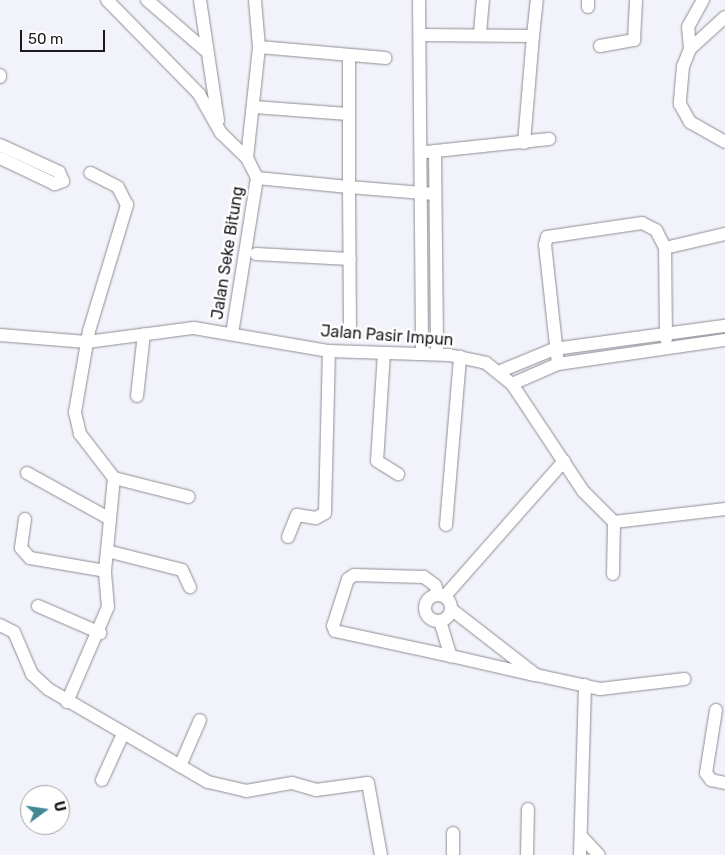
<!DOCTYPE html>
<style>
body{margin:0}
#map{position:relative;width:725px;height:855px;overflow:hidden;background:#f1f2fa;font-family:Rubik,sans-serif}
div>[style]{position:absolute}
.roads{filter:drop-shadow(0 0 1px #8d8d95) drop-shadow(0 0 1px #8d8d95)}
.minor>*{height:12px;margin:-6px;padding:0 6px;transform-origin:6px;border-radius:6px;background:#fff}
.minor>.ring{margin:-6px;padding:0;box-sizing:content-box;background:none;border:12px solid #fff;border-radius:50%}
span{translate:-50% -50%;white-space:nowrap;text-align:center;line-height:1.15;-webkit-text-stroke:5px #fff;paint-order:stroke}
.street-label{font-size:16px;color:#1a1a1d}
.north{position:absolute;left:20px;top:785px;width:50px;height:50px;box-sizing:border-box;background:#fff;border:1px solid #a3a3a5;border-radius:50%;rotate:76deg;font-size:14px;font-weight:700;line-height:20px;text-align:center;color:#1a1a1d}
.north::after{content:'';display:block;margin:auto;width:18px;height:22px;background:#428893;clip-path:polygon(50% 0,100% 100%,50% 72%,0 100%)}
.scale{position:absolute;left:20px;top:30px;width:85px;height:22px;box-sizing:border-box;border:2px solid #1a1a1d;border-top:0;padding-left:6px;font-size:15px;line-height:18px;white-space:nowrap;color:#1a1a1d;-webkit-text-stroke:4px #fff;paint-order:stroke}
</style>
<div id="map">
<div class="roads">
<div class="minor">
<i style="left:107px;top:0;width:132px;rotate:45.6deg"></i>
<i style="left:199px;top:94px;width:45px;rotate:60.6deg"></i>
<i style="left:221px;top:133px;width:36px;rotate:44deg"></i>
<i style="left:247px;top:158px;width:22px;rotate:63deg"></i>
<i style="left:147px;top:0;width:77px;rotate:40.8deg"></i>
<i style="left:200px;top:0;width:122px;rotate:81.5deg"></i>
<i style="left:419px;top:0;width:353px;rotate:89.5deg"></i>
<i style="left:588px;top:7px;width:7px;rotate:-90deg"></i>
<i style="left:725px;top:17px;width:47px;rotate:137.6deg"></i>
<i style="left:690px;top:49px;width:18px;rotate:112deg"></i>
<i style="left:683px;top:66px;width:38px;rotate:95deg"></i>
<i style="left:680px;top:104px;width:21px;rotate:61deg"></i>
<i style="left:690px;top:122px;width:40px;rotate:29.7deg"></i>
<i style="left:480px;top:33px;width:33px;rotate:-85deg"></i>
<i style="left:420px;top:35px;width:113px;rotate:0.5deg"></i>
<i style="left:533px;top:36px;width:36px;rotate:-84deg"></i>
<i style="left:600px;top:46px;width:35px;rotate:-10deg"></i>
<i style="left:634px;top:40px;width:40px;rotate:-87.1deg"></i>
<i style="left:259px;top:47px;width:127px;rotate:5deg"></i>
<i style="left:690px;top:49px;width:22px;rotate:-95deg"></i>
<i style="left:688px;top:27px;width:31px;rotate:-61deg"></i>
<i style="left:0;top:75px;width:2px;rotate:90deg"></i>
<i style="left:254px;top:107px;width:94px;rotate:4.3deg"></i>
<i style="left:524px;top:143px;width:107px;rotate:-85.2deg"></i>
<i style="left:0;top:145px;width:65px;rotate:24.6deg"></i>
<i style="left:59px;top:172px;width:10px;rotate:66deg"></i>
<i style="left:63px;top:181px;width:9px;rotate:159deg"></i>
<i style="left:55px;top:184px;width:61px;rotate:-154.7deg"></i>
<i style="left:435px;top:151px;width:203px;rotate:89.4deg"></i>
<i style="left:426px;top:152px;width:124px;rotate:-6deg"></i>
<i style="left:247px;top:158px;width:112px;rotate:-83.8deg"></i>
<i style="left:259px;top:47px;width:47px;rotate:-94.9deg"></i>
<i style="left:257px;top:178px;width:92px;rotate:5.6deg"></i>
<i style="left:349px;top:187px;width:129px;rotate:-90deg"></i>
<i style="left:256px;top:254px;width:94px;rotate:3deg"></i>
<i style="left:350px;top:330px;width:143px;rotate:-90.4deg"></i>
<i style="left:349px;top:187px;width:86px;rotate:4.7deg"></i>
<i style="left:232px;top:334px;width:158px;rotate:-80.9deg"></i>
<i style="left:0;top:335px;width:87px;rotate:4.6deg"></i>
<i style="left:87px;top:342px;width:108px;rotate:-7.5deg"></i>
<i style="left:194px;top:328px;width:137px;rotate:9.7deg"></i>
<i style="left:329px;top:351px;width:120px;rotate:1.9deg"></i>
<i style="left:449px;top:355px;width:38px;rotate:12deg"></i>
<i style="left:486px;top:363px;width:33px;rotate:39deg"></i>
<i style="left:512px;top:384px;width:128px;rotate:56.4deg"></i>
<i style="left:583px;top:491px;width:44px;rotate:45deg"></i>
<i style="left:614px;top:522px;width:112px;rotate:-6.7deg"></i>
<i style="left:666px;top:339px;width:91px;rotate:-90.6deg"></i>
<i style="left:665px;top:248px;width:62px;rotate:-13.1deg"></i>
<i style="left:384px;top:353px;width:108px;rotate:93.7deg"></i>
<i style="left:377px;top:461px;width:25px;rotate:32deg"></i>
<i style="left:558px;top:364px;width:120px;rotate:-96.2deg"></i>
<i style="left:545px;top:245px;width:8px;rotate:-76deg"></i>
<i style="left:547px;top:237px;width:96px;rotate:-8.4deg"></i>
<i style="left:642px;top:223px;width:16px;rotate:27deg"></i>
<i style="left:656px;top:230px;width:20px;rotate:63deg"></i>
<i style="left:498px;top:372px;width:61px;rotate:-22.3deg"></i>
<i style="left:554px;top:349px;width:173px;rotate:-7.7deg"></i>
<i style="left:512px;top:384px;width:50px;rotate:-23.5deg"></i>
<i style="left:558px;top:364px;width:169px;rotate:-8.2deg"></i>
<i style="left:137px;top:396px;width:62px;rotate:-83.6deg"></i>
<i style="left:27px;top:473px;width:95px;rotate:29deg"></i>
<i style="left:114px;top:478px;width:77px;rotate:14.2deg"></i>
<i style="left:25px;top:519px;width:29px;rotate:98deg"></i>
<i style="left:21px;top:548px;width:13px;rotate:48deg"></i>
<i style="left:30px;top:558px;width:76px;rotate:9.8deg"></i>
<i style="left:446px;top:525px;width:169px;rotate:-85.2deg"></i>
<i style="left:288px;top:537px;width:24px;rotate:-68deg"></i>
<i style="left:297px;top:515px;width:19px;rotate:9deg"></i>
<i style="left:316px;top:518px;width:10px;rotate:-29deg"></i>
<i style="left:325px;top:513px;width:162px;rotate:-88.6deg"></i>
<i style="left:107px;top:551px;width:77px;rotate:14.2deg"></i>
<i style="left:182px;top:570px;width:19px;rotate:65deg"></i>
<i style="left:613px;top:574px;width:52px;rotate:-88.9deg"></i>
<i style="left:438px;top:594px;width:9px;rotate:-108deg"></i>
<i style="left:435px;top:585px;width:14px;rotate:-144deg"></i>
<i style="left:424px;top:577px;width:70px;rotate:-178.4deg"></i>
<i style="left:354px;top:575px;width:7px;rotate:146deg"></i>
<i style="left:348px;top:579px;width:49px;rotate:107.7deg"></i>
<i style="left:333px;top:626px;width:5px;rotate:68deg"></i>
<i style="left:335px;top:631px;width:119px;rotate:12.2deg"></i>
<i class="ring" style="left:425px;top:595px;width:14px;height:14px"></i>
<i style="left:445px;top:596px;width:180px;rotate:-48.6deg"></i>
<i style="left:38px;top:606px;width:68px;rotate:23.5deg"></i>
<i style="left:451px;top:609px;width:108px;rotate:37.8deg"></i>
<i style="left:536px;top:675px;width:66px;rotate:12.3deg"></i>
<i style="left:600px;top:689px;width:85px;rotate:-6.8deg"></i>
<i style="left:440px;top:621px;width:37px;rotate:73deg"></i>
<i style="left:451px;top:656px;width:85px;rotate:12.9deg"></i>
<i style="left:0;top:625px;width:16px;rotate:27deg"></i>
<i style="left:14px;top:632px;width:46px;rotate:66.8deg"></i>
<i style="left:32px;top:674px;width:22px;rotate:43deg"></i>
<i style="left:48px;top:689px;width:185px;rotate:30.2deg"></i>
<i style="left:208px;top:782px;width:39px;rotate:13deg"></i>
<i style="left:246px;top:791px;width:47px;rotate:-9.9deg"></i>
<i style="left:292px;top:783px;width:25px;rotate:16deg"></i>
<i style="left:316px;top:790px;width:52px;rotate:-7.7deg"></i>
<i style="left:368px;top:783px;width:73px;rotate:79.8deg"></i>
<i style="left:67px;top:702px;width:103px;rotate:-66.7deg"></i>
<i style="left:108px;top:607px;width:36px;rotate:-95deg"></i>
<i style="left:105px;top:571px;width:93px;rotate:-84.5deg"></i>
<i style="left:114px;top:478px;width:56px;rotate:-127.7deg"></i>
<i style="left:80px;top:434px;width:23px;rotate:-103deg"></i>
<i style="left:75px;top:412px;width:82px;rotate:-80.2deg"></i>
<i style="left:89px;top:331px;width:132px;rotate:-73.2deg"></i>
<i style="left:127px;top:205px;width:20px;rotate:-117deg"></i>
<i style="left:118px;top:187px;width:31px;rotate:-153deg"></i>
<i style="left:716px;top:710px;width:64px;rotate:99deg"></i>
<i style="left:706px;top:773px;width:9px;rotate:54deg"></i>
<i style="left:711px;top:780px;width:14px;rotate:12deg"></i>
<i style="left:180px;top:766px;width:50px;rotate:-66.5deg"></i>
<i style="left:102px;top:780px;width:51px;rotate:-65.5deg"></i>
<i style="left:453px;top:833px;width:22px;rotate:90deg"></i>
<i style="left:583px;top:838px;width:23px;rotate:47deg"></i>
<i style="left:527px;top:855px;width:46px;rotate:-88.8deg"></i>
<i style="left:580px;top:855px;width:170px;rotate:-88.3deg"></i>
</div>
</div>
<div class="street-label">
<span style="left:228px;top:253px;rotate:-81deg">Jalan Seke Bitung</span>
<span style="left:387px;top:336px;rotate:4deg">Jalan Pasir Impun</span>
</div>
<div class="north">U</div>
<div class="scale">50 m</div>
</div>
